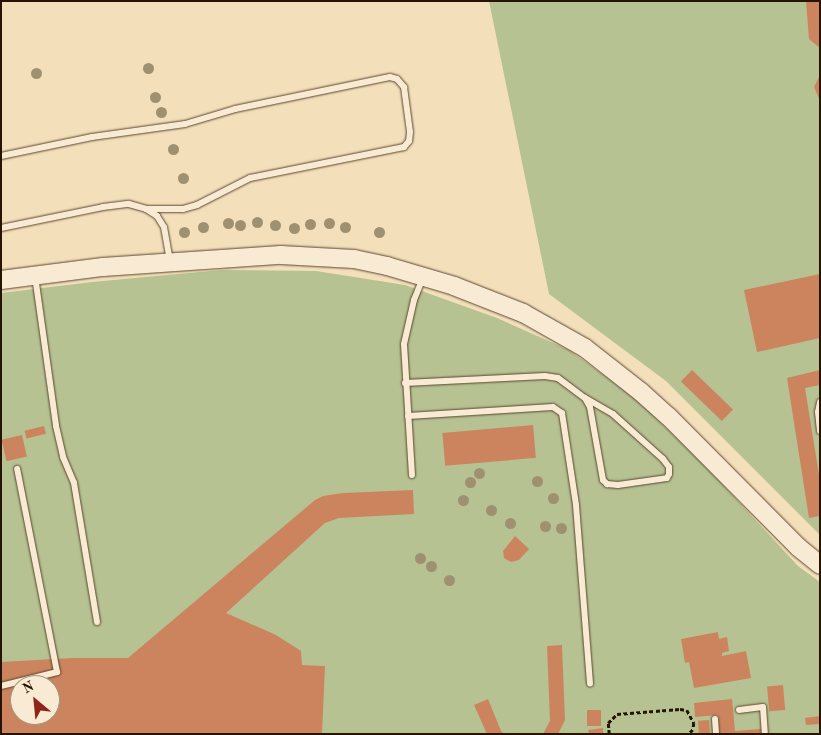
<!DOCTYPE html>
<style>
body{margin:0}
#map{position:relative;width:821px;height:735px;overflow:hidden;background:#f4dfbb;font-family:"Old Standard TT",serif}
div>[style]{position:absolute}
.green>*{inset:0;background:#b7c293}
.building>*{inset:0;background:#cc845e;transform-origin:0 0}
.path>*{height:2.5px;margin-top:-1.25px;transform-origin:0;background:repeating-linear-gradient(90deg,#261300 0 4px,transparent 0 6.5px)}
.roads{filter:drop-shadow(0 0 1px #5a462f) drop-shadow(0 0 1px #5a462f)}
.lane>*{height:6px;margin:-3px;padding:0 3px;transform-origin:3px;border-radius:3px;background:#f8ead3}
.secondary>*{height:18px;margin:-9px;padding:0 9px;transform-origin:9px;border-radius:9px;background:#f8ead3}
.trees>*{width:11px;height:11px;margin:-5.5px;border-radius:50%;background:#9f9070}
span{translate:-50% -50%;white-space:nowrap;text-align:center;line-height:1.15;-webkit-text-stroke:4px #f8ead3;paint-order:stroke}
.frame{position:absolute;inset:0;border:2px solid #261300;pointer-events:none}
.north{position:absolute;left:10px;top:675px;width:50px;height:50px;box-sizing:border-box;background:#f8ead3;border:1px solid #a4947f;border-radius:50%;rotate:332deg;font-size:14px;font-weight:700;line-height:20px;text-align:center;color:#261300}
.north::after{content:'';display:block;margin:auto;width:18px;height:22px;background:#8f2418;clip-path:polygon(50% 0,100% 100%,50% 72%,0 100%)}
</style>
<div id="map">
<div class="green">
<i style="clip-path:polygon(489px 1px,820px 1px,820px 535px,666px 381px,549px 294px)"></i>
<i style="clip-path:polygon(evenodd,221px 270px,316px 271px,405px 285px,497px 318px,569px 350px,634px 397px,701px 461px,798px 566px,820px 582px,820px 734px,1px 734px,1px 293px,92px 282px,221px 270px,20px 685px,50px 685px,50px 715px,20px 715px,20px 685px)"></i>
</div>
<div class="building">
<i style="clip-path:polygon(806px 1px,819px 1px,820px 48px,809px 39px)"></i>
<i style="clip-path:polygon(820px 75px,820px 101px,814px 87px)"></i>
<i style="clip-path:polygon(820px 274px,820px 338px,757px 352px,744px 290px)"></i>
<i style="left:692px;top:370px;width:57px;height:16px;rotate:44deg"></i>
<i style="clip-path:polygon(820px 370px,820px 385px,805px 388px,820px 481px,820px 516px,809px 518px,787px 378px)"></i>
<i style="left:533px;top:425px;width:33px;height:91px;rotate:85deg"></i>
<i style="left:44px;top:426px;width:8px;height:20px;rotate:76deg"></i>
<i style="left:22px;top:435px;width:22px;height:21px;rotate:77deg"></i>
<i style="clip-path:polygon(evenodd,413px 490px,414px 514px,339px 518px,325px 523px,226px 613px,276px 635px,301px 651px,302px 665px,325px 666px,322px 734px,1px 734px,1px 662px,72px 658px,128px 658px,315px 500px,323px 496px,343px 493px,413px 490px,20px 685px,50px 685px,50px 715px,20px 715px,20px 685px)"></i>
<i style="clip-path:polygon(515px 536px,529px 549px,519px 560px,511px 562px,504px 558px,503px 551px)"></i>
<i style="clip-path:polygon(718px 632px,719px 639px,727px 637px,729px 651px,722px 653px,722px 656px,746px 651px,751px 678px,694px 688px,689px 662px,685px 663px,681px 639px)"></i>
<i style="clip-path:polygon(562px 645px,565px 720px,558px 734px,543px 734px,550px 721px,547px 646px)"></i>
<i style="left:783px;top:685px;width:25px;height:16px;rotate:85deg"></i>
<i style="clip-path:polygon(488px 699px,501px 731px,504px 734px,487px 734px,474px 705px)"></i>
<i style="clip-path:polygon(732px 699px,735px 731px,761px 729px,761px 734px,719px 734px,718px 715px,695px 717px,694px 703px)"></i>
<i style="left:587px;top:710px;width:14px;height:16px"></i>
<i style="clip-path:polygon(820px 716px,820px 724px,806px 725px,805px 718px)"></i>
<i style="left:709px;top:720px;width:14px;height:11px;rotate:86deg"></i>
<i style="clip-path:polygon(603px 728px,603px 734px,589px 734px,588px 730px)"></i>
</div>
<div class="path">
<i style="left:609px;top:734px;width:11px;rotate:-95deg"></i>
<i style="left:608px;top:723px;width:13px;rotate:-45deg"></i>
<i style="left:617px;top:714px;width:63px;rotate:-4.5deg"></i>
<i style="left:680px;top:709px;width:7px;rotate:8deg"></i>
<i style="left:687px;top:710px;width:15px;rotate:62deg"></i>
<i style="left:694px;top:723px;width:7px;rotate:98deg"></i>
<i style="left:693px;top:730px;width:6px;rotate:141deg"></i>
</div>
<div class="roads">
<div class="lane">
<i style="left:1px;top:156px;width:93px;rotate:-11.8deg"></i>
<i style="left:92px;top:137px;width:94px;rotate:-8deg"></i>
<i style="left:185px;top:124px;width:52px;rotate:-16.7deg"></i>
<i style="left:235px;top:109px;width:158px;rotate:-11.7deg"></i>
<i style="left:390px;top:77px;width:7px;rotate:16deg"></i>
<i style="left:397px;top:79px;width:11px;rotate:49deg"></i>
<i style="left:404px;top:87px;width:45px;rotate:82.4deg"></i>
<i style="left:410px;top:132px;width:9px;rotate:96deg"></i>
<i style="left:409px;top:141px;width:8px;rotate:130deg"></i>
<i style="left:404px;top:147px;width:157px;rotate:168.6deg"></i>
<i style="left:250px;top:178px;width:59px;rotate:153deg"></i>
<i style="left:197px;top:205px;width:15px;rotate:164deg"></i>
<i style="left:183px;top:209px;width:37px;rotate:180deg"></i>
<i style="left:1px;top:228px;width:104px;rotate:-11.6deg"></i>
<i style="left:103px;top:207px;width:26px;rotate:-7deg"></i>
<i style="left:129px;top:204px;width:18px;rotate:16deg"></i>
<i style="left:146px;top:209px;width:13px;rotate:32deg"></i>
<i style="left:157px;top:216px;width:13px;rotate:58deg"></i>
<i style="left:164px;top:227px;width:35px;rotate:80deg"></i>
<i style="left:35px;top:276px;width:151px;rotate:82deg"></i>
<i style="left:56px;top:426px;width:32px;rotate:77deg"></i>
<i style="left:63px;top:457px;width:28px;rotate:67deg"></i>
<i style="left:74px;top:483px;width:141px;rotate:80.6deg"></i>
<i style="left:405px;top:383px;width:140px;rotate:-2.9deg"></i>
<i style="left:545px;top:376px;width:13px;rotate:9deg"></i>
<i style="left:558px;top:378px;width:34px;rotate:37deg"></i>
<i style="left:585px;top:398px;width:10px;rotate:61deg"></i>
<i style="left:590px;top:407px;width:74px;rotate:79.9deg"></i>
<i style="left:603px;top:480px;width:6px;rotate:45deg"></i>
<i style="left:607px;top:484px;width:11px;rotate:5deg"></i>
<i style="left:618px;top:485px;width:49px;rotate:-8.1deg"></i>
<i style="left:667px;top:478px;width:4px;rotate:-63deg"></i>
<i style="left:669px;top:474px;width:7px;rotate:-90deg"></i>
<i style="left:669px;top:467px;width:10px;rotate:-127deg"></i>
<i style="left:663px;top:459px;width:67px;rotate:-138deg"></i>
<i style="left:613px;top:414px;width:32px;rotate:-150deg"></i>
<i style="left:820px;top:402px;width:10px;rotate:101deg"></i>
<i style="left:818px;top:412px;width:19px;rotate:84deg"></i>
<i style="left:408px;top:416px;width:145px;rotate:-3.6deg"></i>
<i style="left:553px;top:407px;width:11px;rotate:34deg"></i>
<i style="left:562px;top:413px;width:93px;rotate:81.3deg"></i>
<i style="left:576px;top:505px;width:179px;rotate:85.5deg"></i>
<i style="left:412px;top:475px;width:131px;rotate:-93.5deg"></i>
<i style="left:404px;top:344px;width:45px;rotate:-77.2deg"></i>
<i style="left:414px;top:300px;width:24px;rotate:-68deg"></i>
<i style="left:1px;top:686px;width:58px;rotate:-14deg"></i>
<i style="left:57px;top:672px;width:207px;rotate:-101.1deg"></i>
<i style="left:739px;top:710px;width:24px;rotate:-7deg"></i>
<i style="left:763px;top:707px;width:27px;rotate:86deg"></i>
<i style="left:715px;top:719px;width:15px;rotate:86deg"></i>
</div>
<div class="secondary">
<i style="left:1px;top:280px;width:103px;rotate:-7.3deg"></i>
<i style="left:103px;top:267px;width:178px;rotate:-3.9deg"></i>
<i style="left:281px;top:255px;width:73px;rotate:3.1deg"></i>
<i style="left:354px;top:259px;width:34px;rotate:12deg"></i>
<i style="left:387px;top:266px;width:70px;rotate:16.6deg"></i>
<i style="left:454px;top:286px;width:74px;rotate:21.4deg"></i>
<i style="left:523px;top:313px;width:71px;rotate:29.4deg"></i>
<i style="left:585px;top:348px;width:71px;rotate:38.2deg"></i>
<i style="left:641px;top:392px;width:36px;rotate:42deg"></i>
<i style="left:668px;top:416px;width:185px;rotate:45.2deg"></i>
<i style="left:798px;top:547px;width:28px;rotate:39deg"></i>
</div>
</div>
<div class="trees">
<i style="left:148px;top:68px"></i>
<i style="left:36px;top:73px"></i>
<i style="left:155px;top:97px"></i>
<i style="left:161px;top:112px"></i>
<i style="left:173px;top:149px"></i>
<i style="left:183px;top:178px"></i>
<i style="left:257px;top:222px"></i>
<i style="left:228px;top:223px"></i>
<i style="left:329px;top:223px"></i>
<i style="left:310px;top:224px"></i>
<i style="left:240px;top:225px"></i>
<i style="left:275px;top:225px"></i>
<i style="left:203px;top:227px"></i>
<i style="left:345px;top:227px"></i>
<i style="left:294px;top:228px"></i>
<i style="left:184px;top:232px"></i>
<i style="left:379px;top:232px"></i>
<i style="left:479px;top:473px"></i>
<i style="left:537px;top:481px"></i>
<i style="left:470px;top:482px"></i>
<i style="left:553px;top:498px"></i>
<i style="left:463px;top:500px"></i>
<i style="left:491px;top:510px"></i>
<i style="left:510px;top:523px"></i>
<i style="left:545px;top:526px"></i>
<i style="left:561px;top:528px"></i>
<i style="left:420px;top:558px"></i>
<i style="left:431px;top:566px"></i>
<i style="left:449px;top:580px"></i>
</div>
<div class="frame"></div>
<div class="north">N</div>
</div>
